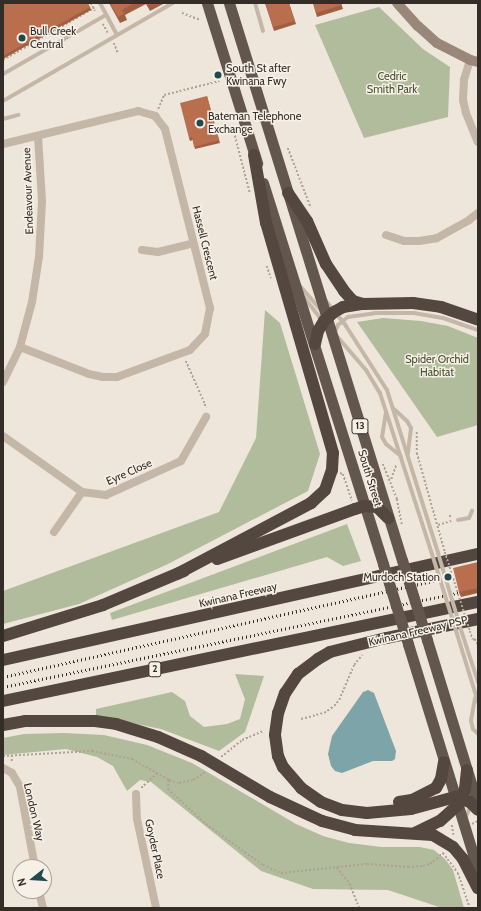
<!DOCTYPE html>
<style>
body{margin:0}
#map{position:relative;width:481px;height:911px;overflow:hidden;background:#efe6db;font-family:Cabin,sans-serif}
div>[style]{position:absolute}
.green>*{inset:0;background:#b0bc9c}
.water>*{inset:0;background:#7da4a9}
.path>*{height:1.5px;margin-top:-0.75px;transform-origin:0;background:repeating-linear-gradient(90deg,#b1a192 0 2px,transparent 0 4px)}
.service>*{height:4px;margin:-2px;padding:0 2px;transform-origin:2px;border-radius:2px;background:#c5b7a8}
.minor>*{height:8px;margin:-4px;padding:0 4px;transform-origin:4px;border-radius:4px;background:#c5b7a8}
.secondary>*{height:10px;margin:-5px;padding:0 5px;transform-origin:5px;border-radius:5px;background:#99877a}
.trunk>*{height:11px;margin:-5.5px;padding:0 5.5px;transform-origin:5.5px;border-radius:5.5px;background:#63564c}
.motorway>*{height:12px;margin:-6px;padding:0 6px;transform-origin:6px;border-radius:6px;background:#53473f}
.rail>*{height:2.5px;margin-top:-1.25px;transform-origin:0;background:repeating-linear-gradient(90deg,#332c27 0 1px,transparent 0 4px)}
.path-bridge>*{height:1.5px;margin-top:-0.75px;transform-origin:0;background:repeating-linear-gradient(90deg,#b1a192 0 2px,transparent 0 4px)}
.service-bridge>*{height:4px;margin:-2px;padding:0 2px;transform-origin:2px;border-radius:2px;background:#c5b7a8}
.trunk-bridge>*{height:11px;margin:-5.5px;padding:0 5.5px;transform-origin:5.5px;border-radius:5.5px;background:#63564c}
.wall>*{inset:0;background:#9f5f43}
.building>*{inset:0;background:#b96e4e}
.dots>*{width:11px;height:11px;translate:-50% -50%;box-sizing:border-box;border:2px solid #f7f0e6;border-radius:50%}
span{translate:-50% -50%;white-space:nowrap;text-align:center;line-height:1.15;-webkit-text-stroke:3px #f7f0e6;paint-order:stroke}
.shield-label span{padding:1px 3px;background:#f7f0e6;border:1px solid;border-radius:3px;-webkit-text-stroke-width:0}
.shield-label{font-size:10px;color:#332c27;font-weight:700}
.poi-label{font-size:11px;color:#332c27}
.left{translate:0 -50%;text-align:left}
.right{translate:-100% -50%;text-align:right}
.park-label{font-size:11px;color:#414f2e}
.street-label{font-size:11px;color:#332c27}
.frame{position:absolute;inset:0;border:4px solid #332c27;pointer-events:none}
.north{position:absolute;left:12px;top:859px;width:40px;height:40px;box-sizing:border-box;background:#f7f0e6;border:1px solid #a9a29a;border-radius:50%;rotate:253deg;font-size:11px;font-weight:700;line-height:16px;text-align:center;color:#332c27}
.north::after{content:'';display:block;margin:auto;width:14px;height:18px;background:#214a50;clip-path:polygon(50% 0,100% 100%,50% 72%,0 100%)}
</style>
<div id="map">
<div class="green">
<i style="clip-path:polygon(379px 7px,423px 49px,450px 67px,448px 117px,364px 138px,315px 25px)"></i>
<i style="clip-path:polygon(265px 310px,280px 323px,320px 454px,308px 491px,168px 564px,79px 604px,3px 624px,3px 591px,219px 512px,256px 438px)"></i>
<i style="clip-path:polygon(383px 318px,421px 321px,448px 326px,478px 338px,478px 425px,437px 437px,357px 322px)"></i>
<i style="clip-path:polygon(347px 524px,361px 561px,343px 566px,327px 557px,112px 620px,110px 613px)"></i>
<i style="clip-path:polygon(235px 674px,264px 676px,245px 732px,219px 751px,161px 729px,96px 716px,96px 709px,172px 692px,185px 701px,190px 716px,204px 727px,227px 724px,240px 719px,245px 699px)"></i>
<i style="clip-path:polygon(64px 733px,104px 735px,147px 745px,192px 763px,296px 824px,323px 836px,349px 843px,382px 847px,420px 847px,434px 850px,445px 859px,453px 870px,464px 908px,442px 908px,388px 890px,313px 889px,261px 871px,151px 782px,140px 780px,127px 791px,113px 766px,97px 757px,66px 749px,3px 755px,3px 738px,24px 734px)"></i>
</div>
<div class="water">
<i style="clip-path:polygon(368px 690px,374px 693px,396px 751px,395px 759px,392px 761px,373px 761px,342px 773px,335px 771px,331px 766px,328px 754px,332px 736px,363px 692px)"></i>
</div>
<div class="path">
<i style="left:91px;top:3px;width:9px;rotate:63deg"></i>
<i style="left:182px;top:13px;width:19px;rotate:21deg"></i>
<i style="left:103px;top:24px;width:10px;rotate:61deg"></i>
<i style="left:114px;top:43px;width:11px;rotate:68deg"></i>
<i style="left:3px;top:60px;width:105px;rotate:-29.7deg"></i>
<i style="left:158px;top:109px;width:15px;rotate:-67deg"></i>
<i style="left:164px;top:95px;width:57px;rotate:-14.3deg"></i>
<i style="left:234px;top:132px;width:63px;rotate:75.3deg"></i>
<i style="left:288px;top:148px;width:64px;rotate:69deg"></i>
<i style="left:267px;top:266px;width:13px;rotate:72deg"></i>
<i style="left:186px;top:361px;width:47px;rotate:66.2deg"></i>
<i style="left:205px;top:404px;width:4px;rotate:76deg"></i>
<i style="left:417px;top:432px;width:21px;rotate:90deg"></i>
<i style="left:417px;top:453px;width:103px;rotate:74.2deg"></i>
<i style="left:383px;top:464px;width:38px;rotate:68deg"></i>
<i style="left:397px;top:499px;width:26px;rotate:79deg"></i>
<i style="left:340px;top:473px;width:3px;rotate:18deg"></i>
<i style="left:343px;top:474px;width:28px;rotate:71deg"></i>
<i style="left:391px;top:479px;width:15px;rotate:-70deg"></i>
<i style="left:449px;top:516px;width:2px"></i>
<i style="left:438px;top:525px;width:14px;rotate:-17deg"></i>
<i style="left:470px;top:631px;width:9px;rotate:72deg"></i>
<i style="left:473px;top:640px;width:2px;rotate:-27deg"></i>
<i style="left:475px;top:639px;width:7px;rotate:63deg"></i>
<i style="left:301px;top:719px;width:24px;rotate:-15deg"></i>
<i style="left:324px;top:713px;width:12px;rotate:-35deg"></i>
<i style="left:334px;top:706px;width:8px;rotate:-50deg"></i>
<i style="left:339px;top:700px;width:38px;rotate:-67deg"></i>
<i style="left:354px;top:665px;width:13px;rotate:-51deg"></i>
<i style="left:12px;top:755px;width:8px;rotate:90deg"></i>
<i style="left:3px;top:756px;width:89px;rotate:-3.2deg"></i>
<i style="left:92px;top:751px;width:41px;rotate:11.3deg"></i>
<i style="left:132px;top:759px;width:43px;rotate:29.6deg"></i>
<i style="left:169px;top:780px;width:10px;rotate:17deg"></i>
<i style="left:179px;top:783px;width:14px;rotate:-12deg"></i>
<i style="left:193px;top:780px;width:14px;rotate:-34deg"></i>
<i style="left:221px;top:757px;width:27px;rotate:-39deg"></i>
<i style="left:242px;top:740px;width:23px;rotate:-23deg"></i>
<i style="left:169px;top:780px;width:9px;rotate:96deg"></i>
<i style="left:168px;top:789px;width:52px;rotate:42.6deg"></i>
<i style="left:206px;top:824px;width:70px;rotate:35.7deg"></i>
<i style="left:263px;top:865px;width:20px;rotate:24deg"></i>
<i style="left:281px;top:873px;width:86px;rotate:-6deg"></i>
<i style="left:367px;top:864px;width:41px;rotate:4.2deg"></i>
<i style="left:408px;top:867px;width:15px;rotate:-4deg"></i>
<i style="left:423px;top:866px;width:7px;rotate:-16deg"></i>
<i style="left:430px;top:864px;width:17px;rotate:-40deg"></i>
<i style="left:141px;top:788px;width:22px;rotate:-43deg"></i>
<i style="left:472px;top:824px;width:7px;rotate:-27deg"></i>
<i style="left:452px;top:825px;width:11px;rotate:80deg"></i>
<i style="left:443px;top:853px;width:25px;rotate:53deg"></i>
<i style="left:458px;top:873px;width:37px;rotate:71deg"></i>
<i style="left:337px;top:868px;width:21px;rotate:51deg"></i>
<i style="left:350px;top:884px;width:26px;rotate:69deg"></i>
</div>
<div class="service">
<i style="left:100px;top:3px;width:36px;rotate:62deg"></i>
<i style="left:255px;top:3px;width:29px;rotate:74deg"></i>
<i style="left:3px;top:74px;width:119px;rotate:-29.8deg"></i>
<i style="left:3px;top:101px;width:196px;rotate:-30deg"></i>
<i style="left:3px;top:119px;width:16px;rotate:-15deg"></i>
<i style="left:300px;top:286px;width:30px;rotate:49deg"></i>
<i style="left:303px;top:296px;width:31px;rotate:52deg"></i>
<i style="left:326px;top:301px;width:32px;rotate:51deg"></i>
<i style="left:346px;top:326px;width:76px;rotate:57.4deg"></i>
<i style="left:387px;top:390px;width:171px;rotate:72.6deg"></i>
<i style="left:334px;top:334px;width:10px;rotate:-66deg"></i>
<i style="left:338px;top:325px;width:13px;rotate:-39deg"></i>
<i style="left:348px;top:317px;width:27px;rotate:-8deg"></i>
<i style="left:375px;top:313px;width:39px"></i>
<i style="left:414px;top:313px;width:29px;rotate:10deg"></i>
<i style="left:443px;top:318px;width:37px;rotate:19deg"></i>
<i style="left:335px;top:334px;width:48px;rotate:49.3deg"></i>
<i style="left:366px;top:370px;width:27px;rotate:59deg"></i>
<i style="left:380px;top:393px;width:169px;rotate:72.1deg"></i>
<i style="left:394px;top:409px;width:18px;rotate:43deg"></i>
<i style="left:407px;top:421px;width:8px;rotate:60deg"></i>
<i style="left:411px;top:428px;width:26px;rotate:97deg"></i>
<i style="left:386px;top:412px;width:25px;rotate:99deg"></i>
<i style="left:382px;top:437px;width:8px;rotate:60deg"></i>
<i style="left:386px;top:444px;width:19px;rotate:39deg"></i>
<i style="left:458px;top:520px;width:11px;rotate:-10deg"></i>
<i style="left:469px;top:518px;width:8px;rotate:-67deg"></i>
<i style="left:462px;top:633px;width:52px;rotate:71.9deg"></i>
<i style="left:457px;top:634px;width:71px;rotate:72.8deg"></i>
<i style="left:475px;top:698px;width:23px;rotate:100deg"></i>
<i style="left:471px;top:721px;width:8px;rotate:76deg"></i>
<i style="left:473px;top:729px;width:7px;rotate:45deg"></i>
<i style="left:465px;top:819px;width:15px;rotate:-67deg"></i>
</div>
<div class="minor">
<i style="left:470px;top:60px;width:21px;rotate:107deg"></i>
<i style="left:464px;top:80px;width:20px;rotate:93deg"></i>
<i style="left:463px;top:100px;width:13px;rotate:77deg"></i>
<i style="left:466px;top:113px;width:31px;rotate:68deg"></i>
<i style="left:3px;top:144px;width:139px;rotate:-13.7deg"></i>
<i style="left:138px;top:111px;width:18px;rotate:16deg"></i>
<i style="left:155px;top:116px;width:16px;rotate:52deg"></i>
<i style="left:165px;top:129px;width:185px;rotate:75.9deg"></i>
<i style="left:210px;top:308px;width:26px;rotate:101deg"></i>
<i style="left:205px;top:334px;width:22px;rotate:133deg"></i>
<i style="left:190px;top:350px;width:78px;rotate:159.7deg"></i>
<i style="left:117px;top:377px;width:14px;rotate:180deg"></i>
<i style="left:103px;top:377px;width:14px;rotate:-168deg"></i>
<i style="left:89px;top:374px;width:74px;rotate:-158.6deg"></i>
<i style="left:386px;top:235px;width:19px;rotate:18deg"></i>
<i style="left:404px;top:241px;width:15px"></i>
<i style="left:419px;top:241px;width:18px;rotate:-9deg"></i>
<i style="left:437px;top:238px;width:37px;rotate:-29deg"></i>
<i style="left:469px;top:220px;width:11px;rotate:-38deg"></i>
<i style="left:142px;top:250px;width:16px;rotate:7deg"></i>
<i style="left:158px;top:252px;width:36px;rotate:-14deg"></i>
<i style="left:3px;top:382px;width:39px;rotate:-64deg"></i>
<i style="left:20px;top:347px;width:47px;rotate:-75.1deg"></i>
<i style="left:32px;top:302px;width:46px;rotate:-81.2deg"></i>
<i style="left:39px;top:257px;width:56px;rotate:-86.9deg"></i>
<i style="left:42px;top:201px;width:65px;rotate:-93.5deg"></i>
<i style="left:3px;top:436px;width:97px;rotate:35.3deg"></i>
<i style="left:82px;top:492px;width:24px;rotate:7deg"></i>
<i style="left:106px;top:495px;width:82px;rotate:-24.4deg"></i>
<i style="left:181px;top:461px;width:51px;rotate:-60.4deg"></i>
<i style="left:54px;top:532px;width:49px;rotate:-55deg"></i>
<i style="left:3px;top:768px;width:10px;rotate:29deg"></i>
<i style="left:12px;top:773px;width:16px;rotate:60deg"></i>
<i style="left:20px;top:787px;width:81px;rotate:79.4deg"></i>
<i style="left:136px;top:794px;width:25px;rotate:88deg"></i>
<i style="left:137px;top:819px;width:91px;rotate:77.9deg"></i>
<i style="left:39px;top:891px;width:17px;rotate:77deg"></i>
</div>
<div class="secondary">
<i style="left:397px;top:3px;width:31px;rotate:48deg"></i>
<i style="left:418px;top:26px;width:25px;rotate:42deg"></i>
<i style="left:437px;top:43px;width:37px;rotate:27deg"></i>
<i style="left:470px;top:60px;width:8px;rotate:14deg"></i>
</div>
<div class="trunk">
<i style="left:207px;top:3px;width:168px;rotate:72.6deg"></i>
<i style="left:229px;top:3px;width:583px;rotate:72.75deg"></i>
<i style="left:263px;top:183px;width:399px;rotate:72.5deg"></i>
<i style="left:427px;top:640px;width:174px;rotate:72.9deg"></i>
<i style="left:408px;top:644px;width:237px;rotate:72.8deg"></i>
</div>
<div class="motorway">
<i style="left:288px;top:193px;width:34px;rotate:56deg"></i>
<i style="left:307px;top:221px;width:47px;rotate:66.2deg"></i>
<i style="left:326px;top:264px;width:32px;rotate:56deg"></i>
<i style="left:344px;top:291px;width:13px;rotate:48deg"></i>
<i style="left:353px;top:301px;width:10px;rotate:17deg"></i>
<i style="left:315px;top:344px;width:13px;rotate:-77deg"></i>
<i style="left:318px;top:331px;width:12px;rotate:-59deg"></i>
<i style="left:324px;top:321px;width:13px;rotate:-42deg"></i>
<i style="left:334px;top:312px;width:10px;rotate:-29deg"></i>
<i style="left:343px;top:307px;width:20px;rotate:-9deg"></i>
<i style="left:363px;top:304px;width:50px;rotate:-1.1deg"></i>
<i style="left:413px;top:303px;width:28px;rotate:8deg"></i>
<i style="left:441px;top:307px;width:39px;rotate:19deg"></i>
<i style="left:217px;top:559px;width:147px;rotate:-19.9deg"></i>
<i style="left:355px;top:509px;width:10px;rotate:-17deg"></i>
<i style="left:365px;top:506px;width:12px;rotate:5deg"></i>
<i style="left:377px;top:507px;width:16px;rotate:45deg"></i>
<i style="left:177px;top:574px;width:152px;rotate:-27.9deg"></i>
<i style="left:311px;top:503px;width:19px;rotate:-43deg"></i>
<i style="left:325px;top:490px;width:21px;rotate:-71deg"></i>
<i style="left:332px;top:470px;width:17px;rotate:-87deg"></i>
<i style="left:333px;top:453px;width:240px;rotate:-106.2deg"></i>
<i style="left:266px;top:223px;width:69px;rotate:-100deg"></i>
<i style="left:478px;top:619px;width:94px;rotate:168.3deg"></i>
<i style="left:386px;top:638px;width:58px;rotate:166deg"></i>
<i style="left:330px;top:652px;width:14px;rotate:150deg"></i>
<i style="left:318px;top:659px;width:25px;rotate:143deg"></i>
<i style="left:298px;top:674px;width:23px;rotate:124deg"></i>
<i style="left:285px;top:693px;width:21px;rotate:109deg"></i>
<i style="left:278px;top:713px;width:22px;rotate:98deg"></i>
<i style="left:275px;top:735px;width:21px;rotate:82deg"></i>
<i style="left:278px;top:756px;width:12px;rotate:66deg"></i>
<i style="left:283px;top:767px;width:28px;rotate:49deg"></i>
<i style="left:301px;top:788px;width:24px;rotate:35deg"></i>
<i style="left:321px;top:802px;width:22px;rotate:21deg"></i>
<i style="left:342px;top:810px;width:25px;rotate:7deg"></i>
<i style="left:367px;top:813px;width:44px;rotate:-5.2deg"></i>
<i style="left:411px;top:809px;width:46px;rotate:-15.3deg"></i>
<i style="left:455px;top:797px;width:16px;rotate:18deg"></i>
<i style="left:470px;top:802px;width:11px;rotate:45deg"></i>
<i style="left:3px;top:636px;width:105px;rotate:-17.2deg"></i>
<i style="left:103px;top:605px;width:88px;rotate:-22.8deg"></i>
<i style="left:3px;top:660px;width:487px;rotate:-12.6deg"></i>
<i style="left:3px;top:701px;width:485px;rotate:-11.8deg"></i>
<i style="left:3px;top:725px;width:22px;rotate:-10deg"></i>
<i style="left:25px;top:721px;width:70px"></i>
<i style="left:95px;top:721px;width:21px;rotate:8deg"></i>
<i style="left:116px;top:724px;width:44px;rotate:17.2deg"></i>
<i style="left:158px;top:737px;width:47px;rotate:23.8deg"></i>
<i style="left:201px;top:756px;width:80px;rotate:30.7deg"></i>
<i style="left:270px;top:797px;width:57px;rotate:24.8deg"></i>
<i style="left:322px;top:821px;width:34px;rotate:15deg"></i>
<i style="left:355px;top:830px;width:78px;rotate:3.7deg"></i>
<i style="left:433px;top:835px;width:23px;rotate:31deg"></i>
<i style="left:453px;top:847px;width:16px;rotate:50deg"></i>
<i style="left:463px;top:859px;width:33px;rotate:63deg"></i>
<i style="left:399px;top:802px;width:13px;rotate:-9deg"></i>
<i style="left:412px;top:800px;width:27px;rotate:-27deg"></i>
<i style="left:436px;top:788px;width:10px;rotate:-61deg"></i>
<i style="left:441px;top:779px;width:17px;rotate:-80deg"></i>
<i style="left:415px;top:833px;width:28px;rotate:-26deg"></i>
<i style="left:440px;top:821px;width:24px;rotate:-42deg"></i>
<i style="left:458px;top:805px;width:17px;rotate:-66deg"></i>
<i style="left:465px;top:789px;width:19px;rotate:-84deg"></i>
</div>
<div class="rail">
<i style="left:3px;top:677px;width:487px;rotate:-12.6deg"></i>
<i style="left:3px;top:687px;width:485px;rotate:-11.7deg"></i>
</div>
<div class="path-bridge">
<i style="left:445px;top:552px;width:83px;rotate:72.4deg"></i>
</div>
<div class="service-bridge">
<i style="left:438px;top:553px;width:84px;rotate:73.3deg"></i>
<i style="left:432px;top:554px;width:84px;rotate:72.6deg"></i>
</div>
<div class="trunk-bridge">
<i style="left:402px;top:560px;width:84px;rotate:72.6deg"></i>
<i style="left:383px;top:564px;width:84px;rotate:72.6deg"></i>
</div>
<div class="wall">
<i style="clip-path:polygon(3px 3px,90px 7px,91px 10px,3px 59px)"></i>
<i style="clip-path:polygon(109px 3px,165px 3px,150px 11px,146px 4px,125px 15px,127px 20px,120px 23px)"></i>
<i style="clip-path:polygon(265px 3px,289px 3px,296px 24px,274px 31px)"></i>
<i style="clip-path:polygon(313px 3px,341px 3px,343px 9px,317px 17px)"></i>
<i style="clip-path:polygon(207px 96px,220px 143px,195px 149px,193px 140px,190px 141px,189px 138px)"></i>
<i style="clip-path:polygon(478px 562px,478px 593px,461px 597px,459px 592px)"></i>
</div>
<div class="building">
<i style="clip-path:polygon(3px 3px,88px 3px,90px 7px,3px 56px)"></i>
<i style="clip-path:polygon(110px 3px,134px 3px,122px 10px,124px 14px,118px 17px)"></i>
<i style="clip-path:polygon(146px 3px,151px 3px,147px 5px)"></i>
<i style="clip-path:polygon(265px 3px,289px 3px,295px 21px,273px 27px)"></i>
<i style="clip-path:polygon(313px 3px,341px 3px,342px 5px,316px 13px)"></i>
<i style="clip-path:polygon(207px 96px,219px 140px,194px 147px,192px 137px,189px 138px,180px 103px)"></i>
<i style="clip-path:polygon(478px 562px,478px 588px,459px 592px,453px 568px)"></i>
</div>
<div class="dots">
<i style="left:22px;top:38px;background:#214a50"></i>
<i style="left:218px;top:75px;background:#214a50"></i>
<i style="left:200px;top:123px;background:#214a50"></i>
<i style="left:448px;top:577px;background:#214a50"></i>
</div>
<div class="shield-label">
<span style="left:360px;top:426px">13</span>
<span style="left:155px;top:669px">2</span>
</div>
<div class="poi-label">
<span class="left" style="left:30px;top:38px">Bull Creek<br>Central</span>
<span class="left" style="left:226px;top:75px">South St after<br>Kwinana Fwy</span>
<span class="left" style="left:208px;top:123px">Bateman Telephone<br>Exchange</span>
<span class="right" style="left:440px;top:577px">Murdoch Station</span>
</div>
<div class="park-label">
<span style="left:392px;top:83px">Cedric<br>Smith Park</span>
<span style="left:437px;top:366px">Spider Orchid<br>Habitat</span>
</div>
<div class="street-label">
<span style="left:28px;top:191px;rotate:-92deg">Endeavour Avenue</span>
<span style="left:205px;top:243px;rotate:76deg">Hassell Crescent</span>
<span style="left:129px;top:472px;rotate:-24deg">Eyre Close</span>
<span style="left:370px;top:478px;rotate:73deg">South Street</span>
<span style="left:238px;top:595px;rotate:-13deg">Kwinana Freeway</span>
<span style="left:418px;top:631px;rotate:-13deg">Kwinana Freeway PSP</span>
<span style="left:34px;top:812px;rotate:77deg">London Way</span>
<span style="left:155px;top:849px;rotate:78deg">Goyder Place</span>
</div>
<div class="frame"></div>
<div class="north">N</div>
</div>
